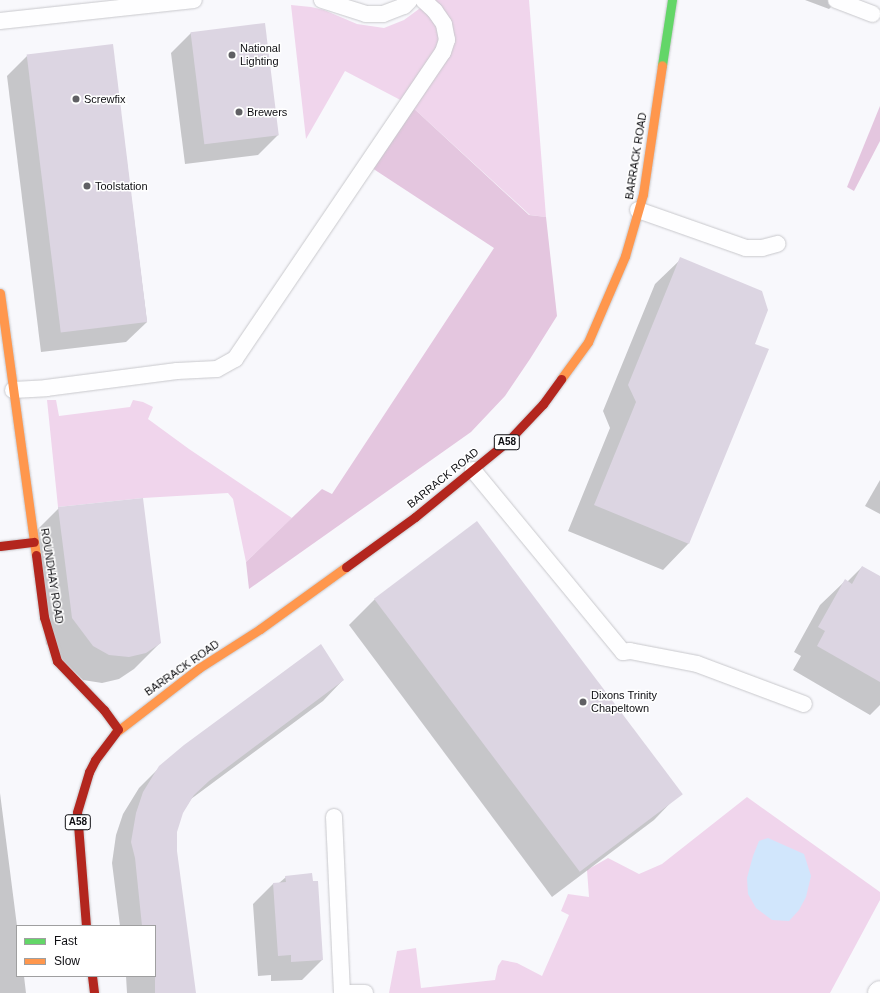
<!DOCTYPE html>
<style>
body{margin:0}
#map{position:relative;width:880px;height:993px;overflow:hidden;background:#f8f8fc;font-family:Helvetica,sans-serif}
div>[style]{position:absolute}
.green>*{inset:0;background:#f0d5ec}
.forest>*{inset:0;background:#e4c6df}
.water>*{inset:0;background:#d1e6fc}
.shadow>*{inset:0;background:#0003}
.building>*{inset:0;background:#dcd5e2;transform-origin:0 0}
.roads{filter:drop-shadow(0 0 1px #c8c8cc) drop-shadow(0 0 1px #c8c8cc)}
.lane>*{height:16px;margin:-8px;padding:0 8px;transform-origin:8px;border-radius:8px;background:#fefeff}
.street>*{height:22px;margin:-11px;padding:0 11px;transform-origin:11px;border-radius:11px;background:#fefeff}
.fast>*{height:9px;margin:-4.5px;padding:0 4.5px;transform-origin:4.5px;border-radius:4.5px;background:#63d668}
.slow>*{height:9px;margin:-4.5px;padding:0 4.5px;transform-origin:4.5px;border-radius:4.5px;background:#ff974d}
.jam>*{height:9px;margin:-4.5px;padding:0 4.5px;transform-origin:4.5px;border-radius:4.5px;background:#b3261e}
.dots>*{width:11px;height:11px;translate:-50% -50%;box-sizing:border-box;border:2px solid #fff;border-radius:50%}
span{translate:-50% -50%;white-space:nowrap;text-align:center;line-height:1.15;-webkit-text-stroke:3px #fff;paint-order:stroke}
.shield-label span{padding:1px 3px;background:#fff;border:1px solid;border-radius:3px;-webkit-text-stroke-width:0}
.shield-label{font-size:10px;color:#0e0e12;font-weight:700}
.poi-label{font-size:11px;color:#0e0e12}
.left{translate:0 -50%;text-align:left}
.street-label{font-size:11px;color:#0e0e12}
.legend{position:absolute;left:16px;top:925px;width:140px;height:52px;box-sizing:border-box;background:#fff;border:1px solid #9f9fa0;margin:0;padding:5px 7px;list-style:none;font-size:12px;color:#0e0e12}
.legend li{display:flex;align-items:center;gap:8px;height:20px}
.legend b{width:20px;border:1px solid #9f9fa0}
</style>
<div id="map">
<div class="green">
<i style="clip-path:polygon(427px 0,529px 0,546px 217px,530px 215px,410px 105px,345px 71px,306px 139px,291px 5px,311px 7px,324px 10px,357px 24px,384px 28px,404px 20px,423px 6px)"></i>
<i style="clip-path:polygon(47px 400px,56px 400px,59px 416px,130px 407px,133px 400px,143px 402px,153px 407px,148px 419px,189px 449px,292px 518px,246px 562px,233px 499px,228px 493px,143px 498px,58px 507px)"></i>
<i style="clip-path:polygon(747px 797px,880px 892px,880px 900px,830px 993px,389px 993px,397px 951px,416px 948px,421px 988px,495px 980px,498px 966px,502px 960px,517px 963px,542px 976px,569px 915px,561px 911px,568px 894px,589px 897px,587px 870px,608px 858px,639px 874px,662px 864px)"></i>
</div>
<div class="forest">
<i style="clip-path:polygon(410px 105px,529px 215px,546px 217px,557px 316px,530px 359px,505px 396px,471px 432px,249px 589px,246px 562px,322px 489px,332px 494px,494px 248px,372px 168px)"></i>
<i style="clip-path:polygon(880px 106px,880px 141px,854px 191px,847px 187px)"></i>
</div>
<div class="water">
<i style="clip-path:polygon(768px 838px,804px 854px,811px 876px,806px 897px,799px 910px,789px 921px,772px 920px,756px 908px,748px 894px,747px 878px,753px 856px,759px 841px)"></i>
</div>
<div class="shadow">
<i style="clip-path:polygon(805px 0,838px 0,829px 9px)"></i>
<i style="clip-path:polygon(191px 33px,278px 135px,258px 155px,185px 164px,171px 53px)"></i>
<i style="clip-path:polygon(112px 45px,147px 322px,126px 342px,41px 352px,7px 76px,27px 56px)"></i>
<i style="clip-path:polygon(681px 259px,754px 344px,688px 544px,663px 570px,568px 531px,610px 428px,603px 411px,655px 284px)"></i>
<i style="clip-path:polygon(880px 480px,880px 514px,865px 506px)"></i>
<i style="clip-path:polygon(59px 508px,160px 643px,134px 669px,119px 679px,102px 683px,83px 680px,46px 644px,33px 534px)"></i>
<i style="clip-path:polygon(862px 567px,880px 577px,880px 705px,870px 715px,793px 670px,801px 656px,794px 652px,820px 605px,845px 581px,847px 582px)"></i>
<i style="clip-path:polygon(375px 599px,679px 794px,654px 820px,552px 897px,349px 625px)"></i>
<i style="clip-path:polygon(343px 680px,323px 701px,191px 799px,182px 813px,176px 832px,176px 851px,195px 993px,127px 993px,126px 976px,155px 976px,155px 926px,120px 926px,112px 863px,116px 835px,123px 814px,139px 788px,160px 767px)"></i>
<i style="clip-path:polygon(0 793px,17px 926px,17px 976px,24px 976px,26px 993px,0 993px)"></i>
<i style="clip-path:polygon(286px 877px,322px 960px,302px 980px,271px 981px,271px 975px,258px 976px,253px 904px,273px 884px,279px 883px)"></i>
</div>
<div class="building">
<i style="left:265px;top:23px;width:113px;height:75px;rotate:83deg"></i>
<i style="left:113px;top:44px;width:280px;height:87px;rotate:83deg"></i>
<i style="clip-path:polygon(680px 257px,762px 291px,768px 310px,755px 344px,769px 349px,689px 544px,594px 505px,636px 402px,628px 385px)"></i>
<i style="clip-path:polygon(143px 498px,161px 643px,146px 653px,129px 657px,109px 655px,93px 646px,72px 618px,58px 507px)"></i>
<i style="left:477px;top:521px;width:342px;height:129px;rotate:53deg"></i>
<i style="clip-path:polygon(862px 566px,880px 576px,880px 682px,817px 646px,825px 631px,818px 627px,845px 579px,852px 584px)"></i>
<i style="clip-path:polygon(321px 644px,344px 680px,209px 781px,194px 795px,183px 813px,177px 832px,177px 851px,196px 993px,155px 993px,155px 926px,142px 926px,135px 858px,131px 842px,136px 813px,143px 792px,159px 766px,184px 745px)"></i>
<i style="clip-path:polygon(312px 873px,313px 881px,318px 881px,323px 960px,291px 962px,291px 955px,278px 956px,273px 883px,286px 882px,285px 876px)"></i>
</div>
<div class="roads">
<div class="lane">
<i style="left:322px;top:0;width:46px;rotate:17.7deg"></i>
<i style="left:366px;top:14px;width:17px"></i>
<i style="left:383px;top:14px;width:22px;rotate:-21deg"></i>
<i style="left:404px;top:6px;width:8px;rotate:-45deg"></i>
<i style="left:836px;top:0;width:39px;rotate:21deg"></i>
<i style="left:0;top:21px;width:195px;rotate:-6.2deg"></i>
<i style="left:638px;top:210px;width:114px;rotate:19.4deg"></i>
<i style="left:746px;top:248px;width:16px"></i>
<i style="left:762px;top:248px;width:16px;rotate:-15deg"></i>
<i style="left:13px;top:390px;width:33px;rotate:-3deg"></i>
<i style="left:46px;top:388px;width:132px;rotate:-7.4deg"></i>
<i style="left:177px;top:371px;width:40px;rotate:-2.9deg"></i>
<i style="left:217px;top:369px;width:21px;rotate:-29deg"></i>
<i style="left:235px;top:359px;width:371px;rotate:-55.9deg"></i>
<i style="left:443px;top:52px;width:13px;rotate:-72deg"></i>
<i style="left:447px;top:40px;width:16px;rotate:-101deg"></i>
<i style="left:444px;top:24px;width:16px;rotate:-125deg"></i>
<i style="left:435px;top:11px;width:16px;rotate:-137deg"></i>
<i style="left:473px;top:470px;width:236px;rotate:50.5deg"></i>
<i style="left:623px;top:652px;width:7px;rotate:-8deg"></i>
<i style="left:630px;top:651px;width:68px;rotate:11deg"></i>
<i style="left:697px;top:664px;width:114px;rotate:20.5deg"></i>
<i style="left:334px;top:817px;width:176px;rotate:87.4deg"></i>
<i style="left:349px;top:993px;width:16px"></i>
</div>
<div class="street">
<i style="left:879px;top:993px;width:1px;rotate:-45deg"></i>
</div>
<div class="fast">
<i style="left:662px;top:65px;width:66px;rotate:-81.3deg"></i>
</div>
<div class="slow">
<i style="left:0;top:293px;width:264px;rotate:82.2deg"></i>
<i style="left:561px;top:379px;width:46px;rotate:-53.9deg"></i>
<i style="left:588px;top:342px;width:94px;rotate:-66.7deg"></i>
<i style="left:625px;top:256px;width:65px;rotate:-73.8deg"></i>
<i style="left:643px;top:194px;width:130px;rotate:-81.6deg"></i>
<i style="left:115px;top:733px;width:106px;rotate:-37.7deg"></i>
<i style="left:199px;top:668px;width:72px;rotate:-32.6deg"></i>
<i style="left:260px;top:629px;width:106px;rotate:-35.8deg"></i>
</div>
<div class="jam">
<i style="left:0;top:546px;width:34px;rotate:-7deg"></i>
<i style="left:36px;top:555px;width:63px;rotate:82.6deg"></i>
<i style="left:44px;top:617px;width:46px;rotate:73.5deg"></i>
<i style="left:57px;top:661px;width:68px;rotate:46.2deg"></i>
<i style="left:104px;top:710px;width:24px;rotate:54deg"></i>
<i style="left:346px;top:567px;width:85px;rotate:-35.9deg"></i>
<i style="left:415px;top:517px;width:120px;rotate:-39.3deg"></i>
<i style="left:508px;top:441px;width:51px;rotate:-46.6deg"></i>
<i style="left:543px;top:404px;width:31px;rotate:-54deg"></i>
<i style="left:86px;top:926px;width:114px;rotate:-94.5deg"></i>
<i style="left:77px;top:812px;width:42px;rotate:-73.3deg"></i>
<i style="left:89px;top:772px;width:13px;rotate:-63deg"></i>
<i style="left:95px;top:760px;width:34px;rotate:-53deg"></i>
<i style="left:92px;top:976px;width:17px;rotate:83deg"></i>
</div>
</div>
<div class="dots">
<i style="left:232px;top:55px;background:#606064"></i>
<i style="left:76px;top:99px;background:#606064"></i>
<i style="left:239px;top:112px;background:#606064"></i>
<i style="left:87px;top:186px;background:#606064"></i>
<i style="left:583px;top:702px;background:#606064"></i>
</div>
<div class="shield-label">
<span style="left:507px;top:442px">A58</span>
<span style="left:78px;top:822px">A58</span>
</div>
<div class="poi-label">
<span class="left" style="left:240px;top:55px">National<br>Lighting</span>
<span class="left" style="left:84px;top:99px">Screwfix</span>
<span class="left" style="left:247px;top:112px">Brewers</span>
<span class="left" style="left:95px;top:186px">Toolstation</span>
<span class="left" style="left:591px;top:702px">Dixons Trinity<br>Chapeltown</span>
</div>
<div class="street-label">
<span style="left:636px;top:156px;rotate:-81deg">BARRACK ROAD</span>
<span style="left:443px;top:478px;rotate:-39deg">BARRACK ROAD</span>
<span style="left:52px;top:576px;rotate:81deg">ROUNDHAY ROAD</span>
<span style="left:182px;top:668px;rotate:-35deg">BARRACK ROAD</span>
</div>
<ul class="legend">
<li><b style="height:5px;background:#63d668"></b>Fast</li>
<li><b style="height:5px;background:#ff974d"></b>Slow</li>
</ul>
</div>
